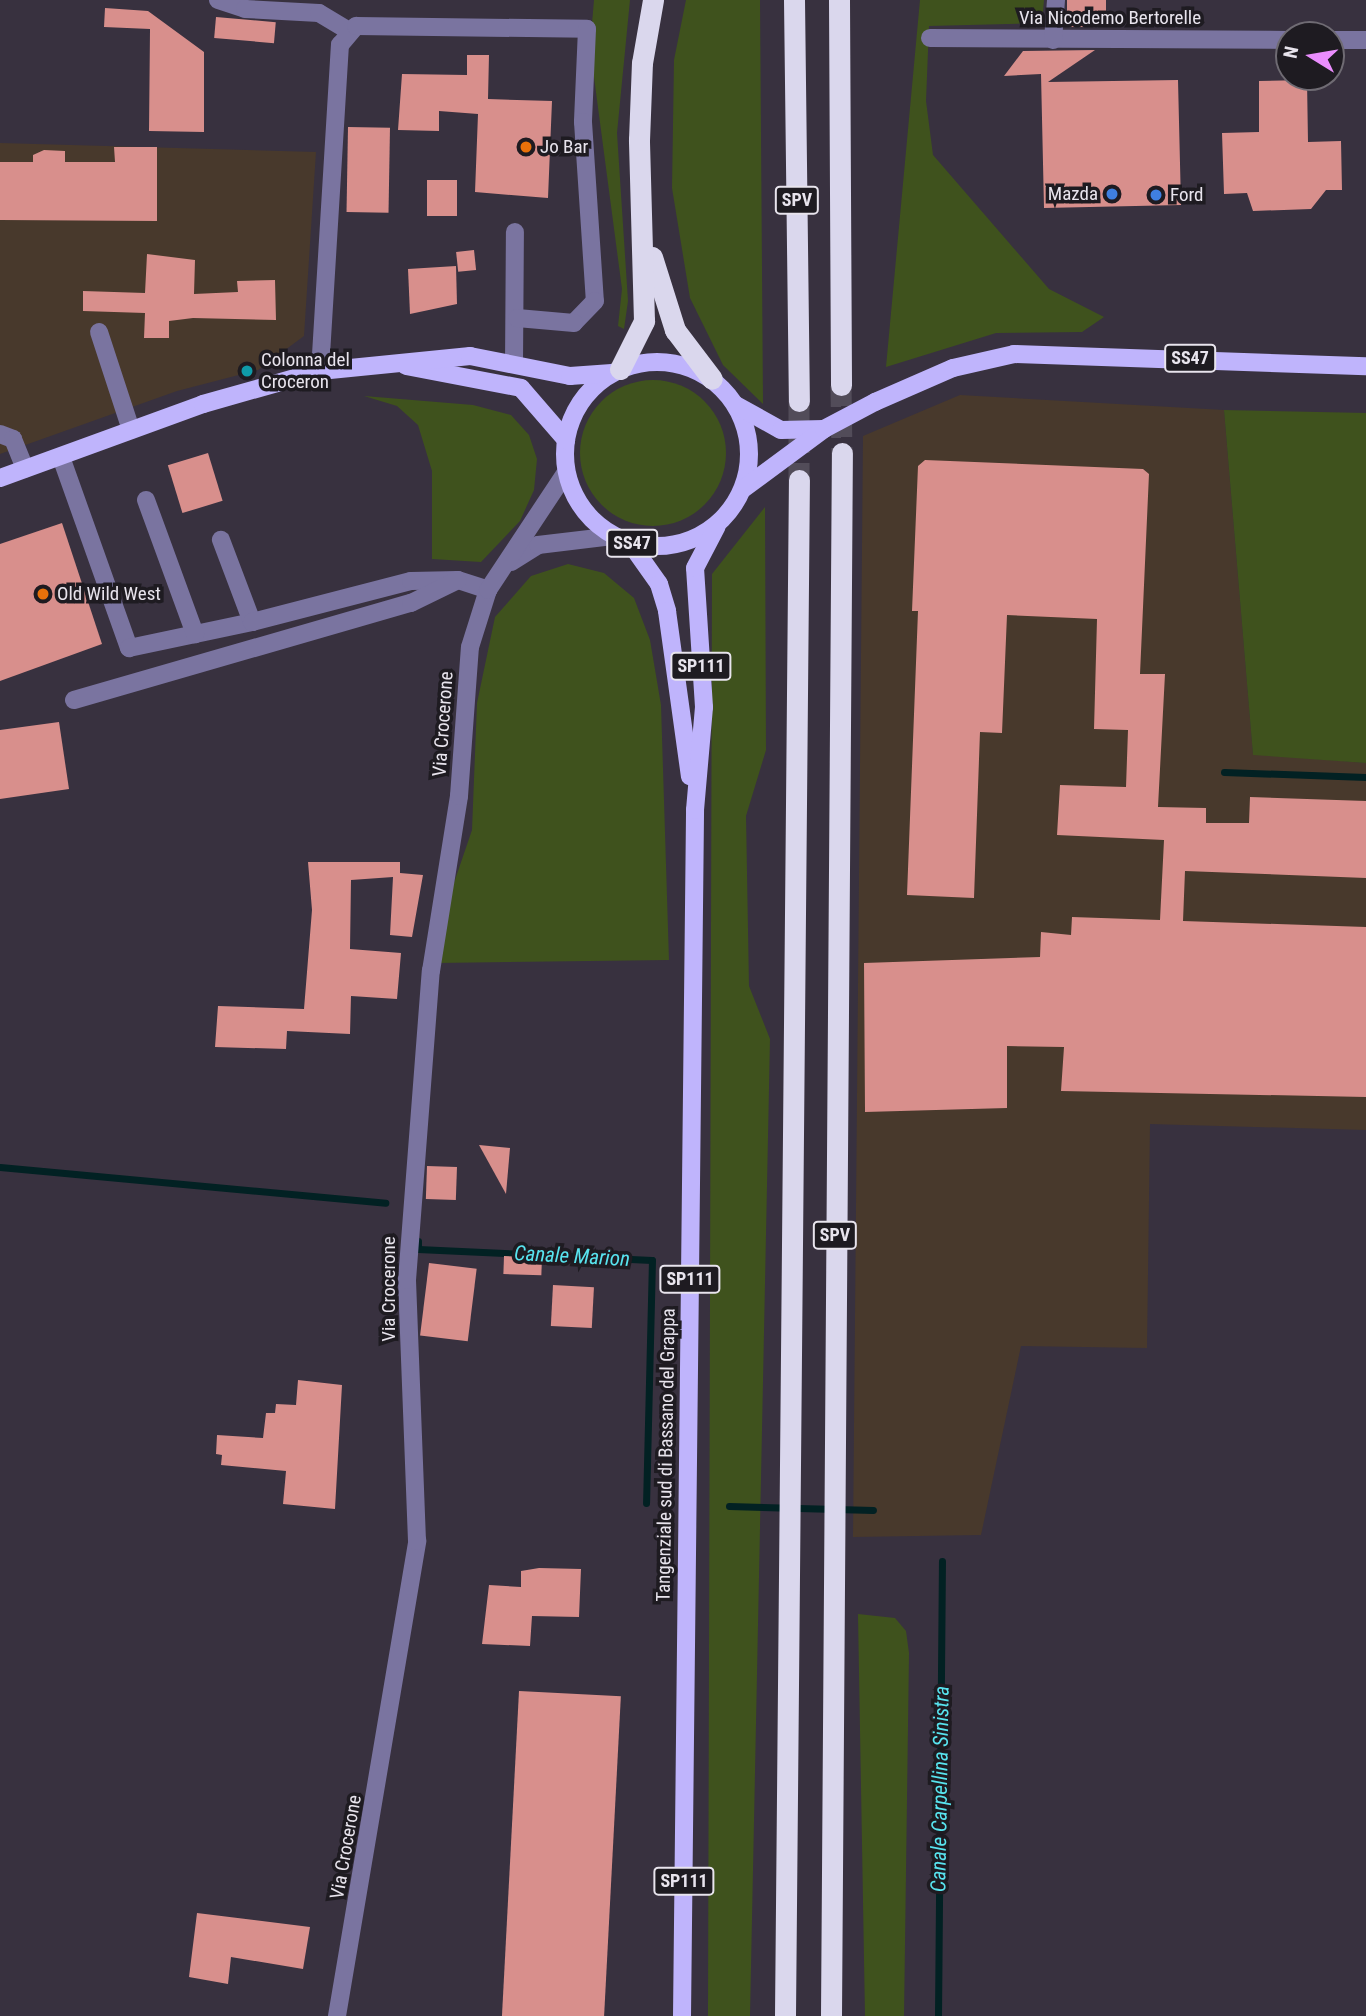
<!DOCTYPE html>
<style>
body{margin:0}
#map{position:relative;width:1366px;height:2016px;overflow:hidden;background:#38313f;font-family:"Roboto Condensed",sans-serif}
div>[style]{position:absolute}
.industrial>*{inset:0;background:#48392c}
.green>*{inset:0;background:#3f521d}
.round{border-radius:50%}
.stream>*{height:7px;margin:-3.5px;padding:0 3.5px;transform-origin:3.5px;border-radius:3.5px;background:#022123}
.building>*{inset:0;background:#d88f8c;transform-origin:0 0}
.highway-tunnel>*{height:21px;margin-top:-10.5px;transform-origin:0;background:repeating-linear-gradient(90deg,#524c59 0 21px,transparent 0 31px)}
.minor>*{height:18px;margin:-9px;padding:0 9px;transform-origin:9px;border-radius:9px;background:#7a74a0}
.major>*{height:18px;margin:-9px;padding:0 9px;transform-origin:9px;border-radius:9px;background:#bfb4fc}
.major>.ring{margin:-9px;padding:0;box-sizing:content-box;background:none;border:18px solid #bfb4fc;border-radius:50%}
.highway>*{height:21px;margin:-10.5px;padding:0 10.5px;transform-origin:10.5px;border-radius:10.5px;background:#dad7ed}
.dots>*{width:19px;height:19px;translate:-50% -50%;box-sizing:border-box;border:4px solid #1e1b21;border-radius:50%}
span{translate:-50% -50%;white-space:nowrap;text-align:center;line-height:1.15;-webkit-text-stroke:7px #1e1b21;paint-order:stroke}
.shield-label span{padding:2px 5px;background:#1e1b21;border:2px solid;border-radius:5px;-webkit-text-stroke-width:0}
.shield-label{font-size:18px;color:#e8e4ed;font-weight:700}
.street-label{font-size:19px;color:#e8e4ed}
.poi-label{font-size:19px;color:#e8e4ed}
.left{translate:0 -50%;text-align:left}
.right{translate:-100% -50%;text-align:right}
.water-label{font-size:21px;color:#58e4ef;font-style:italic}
.north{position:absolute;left:1275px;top:21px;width:70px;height:70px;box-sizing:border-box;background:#1e1b21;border:2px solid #6f6b73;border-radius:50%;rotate:281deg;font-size:19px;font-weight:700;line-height:28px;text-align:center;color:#e8e4ed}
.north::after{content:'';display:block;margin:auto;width:24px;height:32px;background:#ea8dfd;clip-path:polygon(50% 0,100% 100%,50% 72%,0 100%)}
</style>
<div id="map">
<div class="industrial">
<i style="clip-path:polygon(0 143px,316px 152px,304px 336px,258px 370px,177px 391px,0 454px)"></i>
<i style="clip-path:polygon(960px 395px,1224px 410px,1253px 754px,1366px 763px,1366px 1130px,1150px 1124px,1147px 1348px,1021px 1346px,981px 1535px,853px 1537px,863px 436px)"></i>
</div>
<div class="green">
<i style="clip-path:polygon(594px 0,630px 0,617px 133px,628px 301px,624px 329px,618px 326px,622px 289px,590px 47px)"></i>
<i style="clip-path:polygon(686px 0,760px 0,763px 404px,723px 365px,690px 298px,672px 188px,674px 60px)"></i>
<i style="clip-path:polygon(920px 0,1044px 0,1042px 23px,929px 26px,926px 101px,933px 155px,1049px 289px,1104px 317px,1082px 332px,996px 333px,886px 367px)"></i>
<i class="round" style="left:580px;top:380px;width:146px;height:146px"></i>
<i style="clip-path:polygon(364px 396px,473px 405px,511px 415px,529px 435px,537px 459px,534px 490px,520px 521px,481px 562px,432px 559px,432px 471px,418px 425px,397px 406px)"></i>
<i style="clip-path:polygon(1224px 410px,1366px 413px,1366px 763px,1253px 755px)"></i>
<i style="clip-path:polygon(765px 507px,766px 750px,746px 816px,749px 986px,770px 1039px,750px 2016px,708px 2016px,712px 574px)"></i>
<i style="clip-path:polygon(568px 564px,604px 573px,634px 598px,650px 640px,661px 705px,669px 960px,435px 963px,443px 915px,472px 830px,477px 703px,495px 617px,531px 576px)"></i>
<i style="clip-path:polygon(858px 1614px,895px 1618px,906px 1631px,909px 1653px,904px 2016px,865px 2016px)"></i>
</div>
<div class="stream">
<i style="left:1224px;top:772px;width:142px;rotate:2deg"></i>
<i style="left:0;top:1167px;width:387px;rotate:5.3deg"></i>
<i style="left:418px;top:1241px;width:8px;rotate:90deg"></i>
<i style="left:418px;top:1249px;width:234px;rotate:2.7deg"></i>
<i style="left:652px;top:1260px;width:243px;rotate:91.4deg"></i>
<i style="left:729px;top:1506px;width:144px;rotate:1.6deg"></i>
<i style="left:938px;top:2016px;width:455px;rotate:-89.5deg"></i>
</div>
<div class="building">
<i style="left:1067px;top:0;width:39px;height:27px"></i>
<i style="clip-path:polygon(105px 8px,148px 11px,204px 52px,204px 132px,149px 131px,150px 29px,104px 27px)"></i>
<i style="left:216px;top:17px;width:60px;height:21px;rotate:5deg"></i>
<i style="clip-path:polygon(1095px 50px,1048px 82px,1178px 80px,1181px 205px,1044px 208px,1041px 74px,1004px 76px,1023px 51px)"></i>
<i style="clip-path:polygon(467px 55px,489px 55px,488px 99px,552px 101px,548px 198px,475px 192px,478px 114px,439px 111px,439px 131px,398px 130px,402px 74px,467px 75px)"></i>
<i style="clip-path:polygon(1307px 80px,1308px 142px,1341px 141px,1342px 190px,1326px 190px,1311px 209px,1253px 211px,1247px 193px,1224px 194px,1222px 133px,1259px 132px,1259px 81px)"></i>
<i style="left:348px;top:127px;width:42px;height:85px;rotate:1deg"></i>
<i style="clip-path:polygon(114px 147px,157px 147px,157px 221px,0 220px,0 162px,33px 162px,33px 155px,44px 150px,65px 151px,65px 162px,115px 162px)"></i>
<i style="left:457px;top:180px;width:36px;height:30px;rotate:90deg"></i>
<i style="left:474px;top:250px;width:20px;height:18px;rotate:84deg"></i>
<i style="clip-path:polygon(147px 254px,195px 260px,194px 294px,238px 292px,237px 281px,275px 280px,276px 320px,193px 318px,169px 321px,169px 338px,144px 338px,145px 313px,83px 311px,83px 291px,145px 293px)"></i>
<i style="clip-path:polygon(456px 266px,457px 304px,410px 314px,408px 269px)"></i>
<i style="left:208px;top:453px;width:50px;height:42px;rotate:73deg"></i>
<i style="clip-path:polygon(925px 460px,1143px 469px,1149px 474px,1140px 674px,1165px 674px,1158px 807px,1206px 808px,1206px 823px,1249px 823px,1250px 797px,1366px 801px,1366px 878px,1185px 871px,1183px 921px,1366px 927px,1366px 1097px,1061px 1091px,1064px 1047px,1007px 1046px,1007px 1108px,865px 1112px,864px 963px,1040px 957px,1041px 932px,1071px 935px,1072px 917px,1160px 920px,1164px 840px,1057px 835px,1060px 785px,1126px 787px,1128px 730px,1094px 729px,1097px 619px,1007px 615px,1002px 733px,980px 732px,974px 898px,907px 895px,918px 611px,912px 611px,918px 466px)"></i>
<i style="clip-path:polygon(62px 523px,102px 644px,0 681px,0 544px)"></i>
<i style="clip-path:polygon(59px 722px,69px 789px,0 799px,0 730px)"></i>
<i style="clip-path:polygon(308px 862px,400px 862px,400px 873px,423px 875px,412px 937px,390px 935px,393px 877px,351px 880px,350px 949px,401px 953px,397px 999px,351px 996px,350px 1034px,287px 1031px,286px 1049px,215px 1047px,218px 1006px,304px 1009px,312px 910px)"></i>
<i style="clip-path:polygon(479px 1145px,510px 1148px,506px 1194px)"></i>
<i style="left:427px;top:1166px;width:30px;height:33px;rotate:2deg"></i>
<i style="left:504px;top:1256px;width:38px;height:18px;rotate:2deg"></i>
<i style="left:429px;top:1263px;width:48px;height:73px;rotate:7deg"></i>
<i style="left:553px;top:1285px;width:41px;height:41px;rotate:3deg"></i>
<i style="clip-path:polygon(298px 1380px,342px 1385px,335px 1509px,283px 1504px,286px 1471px,221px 1465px,222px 1455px,216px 1454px,217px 1435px,263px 1438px,266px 1413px,275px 1413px,276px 1404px,296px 1405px)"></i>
<i style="clip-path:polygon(539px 1568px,581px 1569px,579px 1617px,532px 1616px,530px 1646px,482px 1644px,489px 1585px,521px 1587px,521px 1571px)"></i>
<i style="left:519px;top:1691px;width:102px;height:326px;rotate:3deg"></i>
<i style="clip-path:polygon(197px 1913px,310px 1927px,303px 1969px,231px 1957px,228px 1984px,189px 1977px)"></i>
</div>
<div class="highway-tunnel">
<i style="left:841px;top:385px;width:68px;rotate:89.2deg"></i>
<i style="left:799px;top:401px;width:79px;rotate:90deg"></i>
</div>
<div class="minor">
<i style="left:218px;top:0;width:28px;rotate:18deg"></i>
<i style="left:245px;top:9px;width:74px;rotate:3.1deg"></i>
<i style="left:319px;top:13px;width:35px;rotate:31deg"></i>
<i style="left:930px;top:38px;width:359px;rotate:0.3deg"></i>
<i style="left:1053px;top:40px;width:40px;rotate:-85.7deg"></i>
<i style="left:1331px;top:40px;width:35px"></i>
<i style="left:99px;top:332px;width:103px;rotate:71.9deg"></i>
<i style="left:514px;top:364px;width:132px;rotate:-89.6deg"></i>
<i style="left:320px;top:371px;width:327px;rotate:-86.5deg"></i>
<i style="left:340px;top:45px;width:25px;rotate:-50deg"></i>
<i style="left:356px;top:26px;width:231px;rotate:0.7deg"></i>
<i style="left:587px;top:29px;width:93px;rotate:92.5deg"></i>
<i style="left:583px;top:122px;width:179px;rotate:86.2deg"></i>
<i style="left:595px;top:301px;width:30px;rotate:134deg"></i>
<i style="left:574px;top:323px;width:57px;rotate:-175deg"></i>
<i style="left:0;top:434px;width:14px;rotate:21deg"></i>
<i style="left:13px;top:439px;width:32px;rotate:68deg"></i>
<i style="left:61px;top:457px;width:203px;rotate:70.4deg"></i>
<i style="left:129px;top:648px;width:126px;rotate:-11.9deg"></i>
<i style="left:252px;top:622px;width:88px;rotate:-110.7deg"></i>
<i style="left:146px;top:500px;width:143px;rotate:69.9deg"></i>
<i style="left:511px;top:562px;width:32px;rotate:-32deg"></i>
<i style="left:538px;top:545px;width:77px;rotate:-6.8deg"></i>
<i style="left:252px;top:622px;width:164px;rotate:-14.5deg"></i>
<i style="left:411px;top:581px;width:47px;rotate:-1.2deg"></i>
<i style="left:458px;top:580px;width:32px;rotate:18deg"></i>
<i style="left:74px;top:700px;width:351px;rotate:-16.1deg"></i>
<i style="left:411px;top:603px;width:52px;rotate:-26.1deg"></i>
<i style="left:337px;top:2016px;width:482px;rotate:-80.4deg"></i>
<i style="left:417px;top:1541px;width:261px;rotate:-92.2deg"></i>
<i style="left:407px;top:1280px;width:310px;rotate:-85.6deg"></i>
<i style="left:431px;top:971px;width:177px;rotate:-80.9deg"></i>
<i style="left:459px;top:796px;width:149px;rotate:-85.8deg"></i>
<i style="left:470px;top:647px;width:60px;rotate:-72.5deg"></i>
<i style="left:488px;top:590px;width:141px;rotate:-56.5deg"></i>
</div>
<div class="major">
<i class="ring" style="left:565px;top:362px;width:166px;height:166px"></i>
<i style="left:406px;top:366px;width:117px;rotate:10.8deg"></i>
<i style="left:521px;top:388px;width:69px;rotate:49.1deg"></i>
<i style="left:736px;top:405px;width:51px;rotate:29.1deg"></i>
<i style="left:781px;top:430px;width:43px;rotate:-1.3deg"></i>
<i style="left:0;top:478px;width:216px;rotate:-20deg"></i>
<i style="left:203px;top:404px;width:122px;rotate:-15.8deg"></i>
<i style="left:320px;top:371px;width:151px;rotate:-5.7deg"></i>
<i style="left:470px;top:356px;width:102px;rotate:11.3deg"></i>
<i style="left:570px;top:376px;width:42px;rotate:-4.1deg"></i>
<i style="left:743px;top:489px;width:101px;rotate:-36.5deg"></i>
<i style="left:824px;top:429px;width:58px;rotate:-27.9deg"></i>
<i style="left:875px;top:402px;width:85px;rotate:-23.6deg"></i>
<i style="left:953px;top:368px;width:63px;rotate:-12.9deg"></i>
<i style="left:1014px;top:354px;width:352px;rotate:2deg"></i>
<i style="left:630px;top:543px;width:50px;rotate:54.7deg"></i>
<i style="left:659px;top:584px;width:28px;rotate:73deg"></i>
<i style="left:667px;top:611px;width:167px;rotate:82.1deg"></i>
<i style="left:682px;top:2016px;width:1206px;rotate:-89.38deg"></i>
<i style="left:695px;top:810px;width:103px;rotate:-85deg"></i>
<i style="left:704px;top:707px;width:139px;rotate:-93.7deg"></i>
<i style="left:695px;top:568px;width:47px;rotate:-62.4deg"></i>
</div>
<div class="highway">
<i style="left:794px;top:0;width:401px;rotate:89.3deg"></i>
<i style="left:839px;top:0;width:385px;rotate:89.7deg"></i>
<i style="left:652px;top:257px;width:77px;rotate:72.5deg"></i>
<i style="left:675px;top:330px;width:61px;rotate:52.9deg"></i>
<i style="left:620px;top:369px;width:54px;rotate:-63.4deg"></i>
<i style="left:644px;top:321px;width:181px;rotate:-91.6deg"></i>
<i style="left:639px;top:140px;width:77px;rotate:-87.8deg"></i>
<i style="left:642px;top:63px;width:64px;rotate:-80.1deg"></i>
<i style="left:785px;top:2016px;width:1536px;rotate:-89.48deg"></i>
<i style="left:831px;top:2016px;width:1563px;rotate:-89.6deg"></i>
</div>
<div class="dots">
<i style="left:526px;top:147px;background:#e8710a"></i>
<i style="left:1112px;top:194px;background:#3f7fe0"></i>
<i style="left:1156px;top:195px;background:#3f7fe0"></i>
<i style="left:247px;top:371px;background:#0f9aa8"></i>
<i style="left:43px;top:594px;background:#e8710a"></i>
</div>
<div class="shield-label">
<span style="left:797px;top:200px">SPV</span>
<span style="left:1190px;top:358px">SS47</span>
<span style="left:632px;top:543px">SS47</span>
<span style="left:701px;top:666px">SP111</span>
<span style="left:835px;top:1235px">SPV</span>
<span style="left:690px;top:1279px">SP111</span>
<span style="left:684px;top:1881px">SP111</span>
</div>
<div class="street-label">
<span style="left:1110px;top:18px">Via Nicodemo Bertorelle</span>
<span style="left:443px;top:724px;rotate:-86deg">Via Crocerone</span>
<span style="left:389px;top:1289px;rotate:-90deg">Via Crocerone</span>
<span style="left:666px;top:1455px;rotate:-89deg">Tangenziale sud di Bassano del Grappa</span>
<span style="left:346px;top:1847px;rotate:-80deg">Via Crocerone</span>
</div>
<div class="poi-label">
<span class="left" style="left:540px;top:147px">Jo Bar</span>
<span class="right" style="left:1098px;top:194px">Mazda</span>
<span class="left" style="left:1170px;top:195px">Ford</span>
<span class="left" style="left:261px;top:371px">Colonna del<br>Croceron</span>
<span class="left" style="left:57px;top:594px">Old Wild West</span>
</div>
<div class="water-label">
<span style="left:572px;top:1256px;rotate:3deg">Canale Marion</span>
<span style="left:940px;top:1789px;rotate:-89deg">Canale Carpellina Sinistra</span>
</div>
<div class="north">N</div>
</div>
